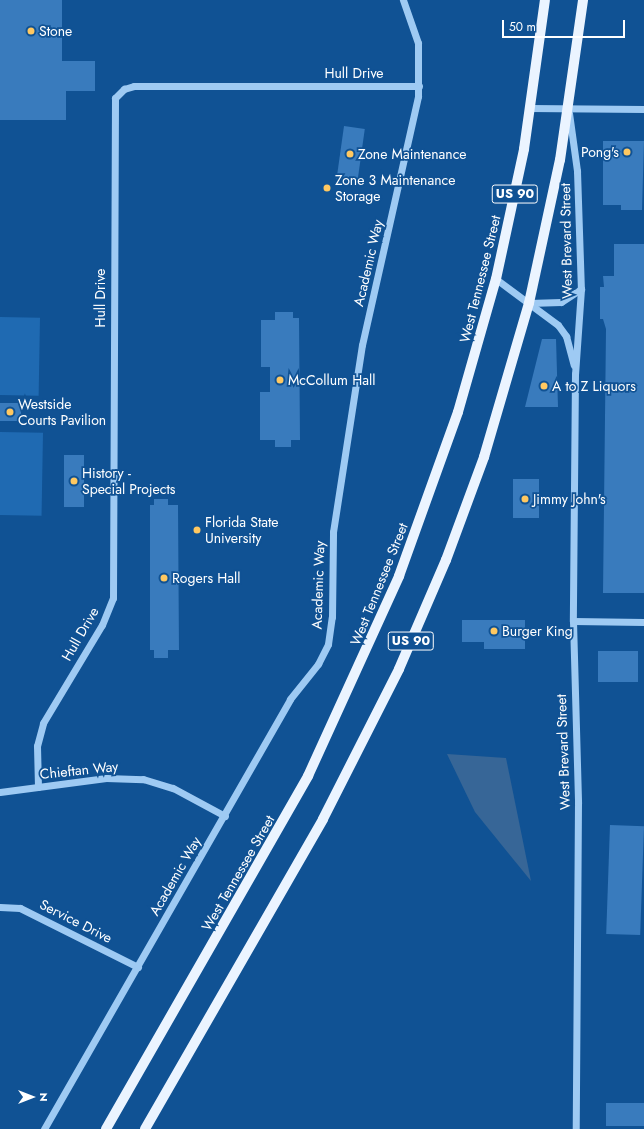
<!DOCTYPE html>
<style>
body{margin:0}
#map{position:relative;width:644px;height:1129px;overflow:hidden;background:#105294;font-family:Jost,sans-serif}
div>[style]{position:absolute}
.green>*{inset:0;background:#1f6ab2;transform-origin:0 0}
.water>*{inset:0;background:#376697}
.building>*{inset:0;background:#397bbd;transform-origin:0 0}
.minor>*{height:7px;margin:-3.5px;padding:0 3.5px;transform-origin:3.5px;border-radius:3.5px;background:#9ecaf3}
.major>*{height:10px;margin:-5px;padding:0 5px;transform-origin:5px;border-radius:5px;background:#ebf4ff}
.dots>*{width:11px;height:11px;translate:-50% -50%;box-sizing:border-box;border:2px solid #105294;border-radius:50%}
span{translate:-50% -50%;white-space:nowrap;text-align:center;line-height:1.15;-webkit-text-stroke:3.5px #105294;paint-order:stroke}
.shield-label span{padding:1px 3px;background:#105294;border:1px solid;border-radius:3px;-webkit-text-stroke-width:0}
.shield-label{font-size:13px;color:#fff;font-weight:700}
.poi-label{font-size:14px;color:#fff}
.left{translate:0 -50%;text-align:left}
.right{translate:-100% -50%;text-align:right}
.street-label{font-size:14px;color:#fff}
.north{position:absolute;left:12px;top:1077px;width:40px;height:40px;-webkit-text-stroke:3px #105294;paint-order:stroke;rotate:90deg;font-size:11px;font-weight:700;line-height:16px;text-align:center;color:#fff}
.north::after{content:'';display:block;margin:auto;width:14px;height:18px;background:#fff;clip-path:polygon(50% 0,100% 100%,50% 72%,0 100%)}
.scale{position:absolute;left:502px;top:20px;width:123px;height:18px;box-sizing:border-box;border:2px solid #fff;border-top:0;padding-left:5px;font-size:12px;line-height:14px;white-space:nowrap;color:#fff;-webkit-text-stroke:3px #105294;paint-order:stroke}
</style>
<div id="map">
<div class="green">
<i style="left:0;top:317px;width:40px;height:78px;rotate:1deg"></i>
<i style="left:0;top:432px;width:43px;height:83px;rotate:1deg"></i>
</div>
<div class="water">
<i style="clip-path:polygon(447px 754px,506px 758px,531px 881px,475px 812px)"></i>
</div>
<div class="building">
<i style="clip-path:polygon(0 0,62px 0,62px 61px,95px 61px,95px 91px,66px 91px,66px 120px,0 120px)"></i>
<i style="left:344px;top:126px;width:21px;height:54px;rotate:8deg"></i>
<i style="clip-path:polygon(603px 141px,644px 141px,642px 210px,621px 210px,621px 205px,603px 205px)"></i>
<i style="clip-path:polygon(614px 244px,644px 244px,644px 593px,603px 593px,606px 329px,603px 319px,600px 319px,600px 287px,604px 287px,603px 276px,614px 276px)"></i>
<i style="clip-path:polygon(275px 312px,293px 312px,293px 318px,299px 318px,300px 440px,291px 440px,291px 447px,275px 447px,275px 440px,260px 440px,260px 392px,270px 392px,270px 367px,261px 367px,261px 320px,275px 320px)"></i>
<i style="clip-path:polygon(542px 339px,556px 339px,558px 407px,525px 407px)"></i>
<i style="left:0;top:403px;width:21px;height:18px"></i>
<i style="left:64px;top:455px;width:20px;height:52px"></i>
<i style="left:513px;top:479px;width:26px;height:39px"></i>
<i style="clip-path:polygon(154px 499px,168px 499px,168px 505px,178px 505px,179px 650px,168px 650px,168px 658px,154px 658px,154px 650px,150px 650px,150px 505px,154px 505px)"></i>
<i style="clip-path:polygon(462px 620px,525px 620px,525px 649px,484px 649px,484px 642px,462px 642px)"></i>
<i style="left:598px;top:651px;width:40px;height:31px"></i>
<i style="left:610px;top:825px;width:34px;height:109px;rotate:2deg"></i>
<i style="left:606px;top:1103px;width:38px;height:23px"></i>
</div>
<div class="minor">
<i style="left:530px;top:108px;width:114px;rotate:0.5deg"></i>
<i style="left:569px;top:113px;width:59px;rotate:82.1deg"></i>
<i style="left:577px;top:171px;width:118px;rotate:88.1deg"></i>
<i style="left:581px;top:289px;width:85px;rotate:94deg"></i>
<i style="left:575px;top:374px;width:247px;rotate:90.5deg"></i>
<i style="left:573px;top:621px;width:182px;rotate:88.4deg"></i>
<i style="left:578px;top:803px;width:326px;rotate:90.4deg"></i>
<i style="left:496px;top:279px;width:77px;rotate:36.6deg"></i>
<i style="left:558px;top:325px;width:14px;rotate:54deg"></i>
<i style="left:566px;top:336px;width:30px;rotate:75deg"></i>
<i style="left:529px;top:303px;width:32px;rotate:-2deg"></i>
<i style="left:561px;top:302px;width:24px;rotate:-33deg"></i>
<i style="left:573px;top:621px;width:71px;rotate:0.8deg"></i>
<i style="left:38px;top:787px;width:41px;rotate:-91.4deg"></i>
<i style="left:37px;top:746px;width:24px;rotate:-75deg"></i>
<i style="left:43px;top:723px;width:114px;rotate:-59deg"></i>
<i style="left:102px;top:625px;width:29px;rotate:-68deg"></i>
<i style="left:113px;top:598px;width:500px;rotate:-89.77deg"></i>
<i style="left:115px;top:98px;width:13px;rotate:-45deg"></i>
<i style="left:124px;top:89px;width:10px;rotate:-17deg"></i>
<i style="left:134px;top:86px;width:285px"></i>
<i style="left:0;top:792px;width:107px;rotate:-7.5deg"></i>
<i style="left:106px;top:778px;width:37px;rotate:2deg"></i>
<i style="left:143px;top:779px;width:31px;rotate:17deg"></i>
<i style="left:173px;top:788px;width:59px;rotate:28.3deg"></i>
<i style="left:0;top:907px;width:20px;rotate:3deg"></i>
<i style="left:20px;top:908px;width:132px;rotate:26.6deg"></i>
<i style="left:44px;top:1129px;width:495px;rotate:-60.2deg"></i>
<i style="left:290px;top:699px;width:45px;rotate:-51.3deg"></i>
<i style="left:318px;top:664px;width:22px;rotate:-63deg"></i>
<i style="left:328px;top:644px;width:27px;rotate:-82deg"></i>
<i style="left:332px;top:617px;width:85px;rotate:-89.3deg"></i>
<i style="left:333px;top:532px;width:189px;rotate:-81.2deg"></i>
<i style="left:362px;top:345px;width:255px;rotate:-77.3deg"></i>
<i style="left:418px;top:96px;width:53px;rotate:-90deg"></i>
<i style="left:418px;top:43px;width:46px;rotate:-109.2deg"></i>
</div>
<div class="major">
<i style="left:106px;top:1129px;width:407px;rotate:-60.2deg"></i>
<i style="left:308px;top:776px;width:220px;rotate:-65.5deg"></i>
<i style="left:399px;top:576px;width:174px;rotate:-70.2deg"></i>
<i style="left:458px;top:412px;width:138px;rotate:-74.1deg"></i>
<i style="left:496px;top:279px;width:133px;rotate:-77.8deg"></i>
<i style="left:524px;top:149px;width:150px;rotate:-82deg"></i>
<i style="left:145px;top:1129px;width:357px;rotate:-60.1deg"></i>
<i style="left:323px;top:819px;width:168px;rotate:-63.1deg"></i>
<i style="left:399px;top:669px;width:119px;rotate:-66.7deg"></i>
<i style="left:446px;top:560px;width:110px;rotate:-69.7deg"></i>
<i style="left:484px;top:457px;width:160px;rotate:-73.7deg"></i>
<i style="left:529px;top:303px;width:146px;rotate:-77.8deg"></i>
<i style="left:560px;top:160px;width:162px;rotate:-81.8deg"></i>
</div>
<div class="dots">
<i style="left:31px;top:31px;background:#ffc861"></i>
<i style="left:627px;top:152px;background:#ffc861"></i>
<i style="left:350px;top:154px;background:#ffc861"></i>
<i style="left:327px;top:188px;background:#ffc861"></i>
<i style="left:280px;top:380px;background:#ffc861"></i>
<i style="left:544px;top:386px;background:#ffc861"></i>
<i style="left:10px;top:412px;background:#ffc861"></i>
<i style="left:74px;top:481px;background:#ffc861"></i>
<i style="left:525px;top:499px;background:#ffc861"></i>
<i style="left:197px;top:530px;background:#ffc861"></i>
<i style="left:164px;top:578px;background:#ffc861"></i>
<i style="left:494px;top:631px;background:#ffc861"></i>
</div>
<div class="shield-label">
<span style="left:515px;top:194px">US 90</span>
<span style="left:411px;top:641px">US 90</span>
</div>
<div class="poi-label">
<span class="left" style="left:39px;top:31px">Stone</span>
<span class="right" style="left:619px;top:152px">Pong's</span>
<span class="left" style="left:358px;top:154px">Zone Maintenance</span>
<span class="left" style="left:335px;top:188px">Zone 3 Maintenance<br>Storage</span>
<span class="left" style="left:288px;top:380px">McCollum Hall</span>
<span class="left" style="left:552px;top:386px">A to Z Liquors</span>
<span class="left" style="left:18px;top:412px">Westside<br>Courts Pavilion</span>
<span class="left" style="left:82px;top:481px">History -<br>Special Projects</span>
<span class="left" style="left:533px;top:499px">Jimmy John's</span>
<span class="left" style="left:205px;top:530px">Florida State<br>University</span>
<span class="left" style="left:172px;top:578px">Rogers Hall</span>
<span class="left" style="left:502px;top:631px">Burger King</span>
</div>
<div class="street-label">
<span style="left:354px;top:73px">Hull Drive</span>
<span style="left:566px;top:241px;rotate:-91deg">West Brevard Street</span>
<span style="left:368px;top:263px;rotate:-77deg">Academic Way</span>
<span style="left:480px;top:279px;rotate:-76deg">West Tennessee Street</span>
<span style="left:100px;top:298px;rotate:-90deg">Hull Drive</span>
<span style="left:379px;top:584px;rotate:-68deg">West Tennessee Street</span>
<span style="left:318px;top:585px;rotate:-88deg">Academic Way</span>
<span style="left:80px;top:634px;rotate:-60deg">Hull Drive</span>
<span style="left:563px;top:752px;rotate:-92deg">West Brevard Street</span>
<span style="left:79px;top:770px;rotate:-6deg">Chieftan Way</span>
<span style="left:238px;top:873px;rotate:-60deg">West Tennessee Street</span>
<span style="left:175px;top:876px;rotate:-60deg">Academic Way</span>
<span style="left:76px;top:921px;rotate:27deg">Service Drive</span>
</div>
<div class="north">N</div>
<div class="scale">50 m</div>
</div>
